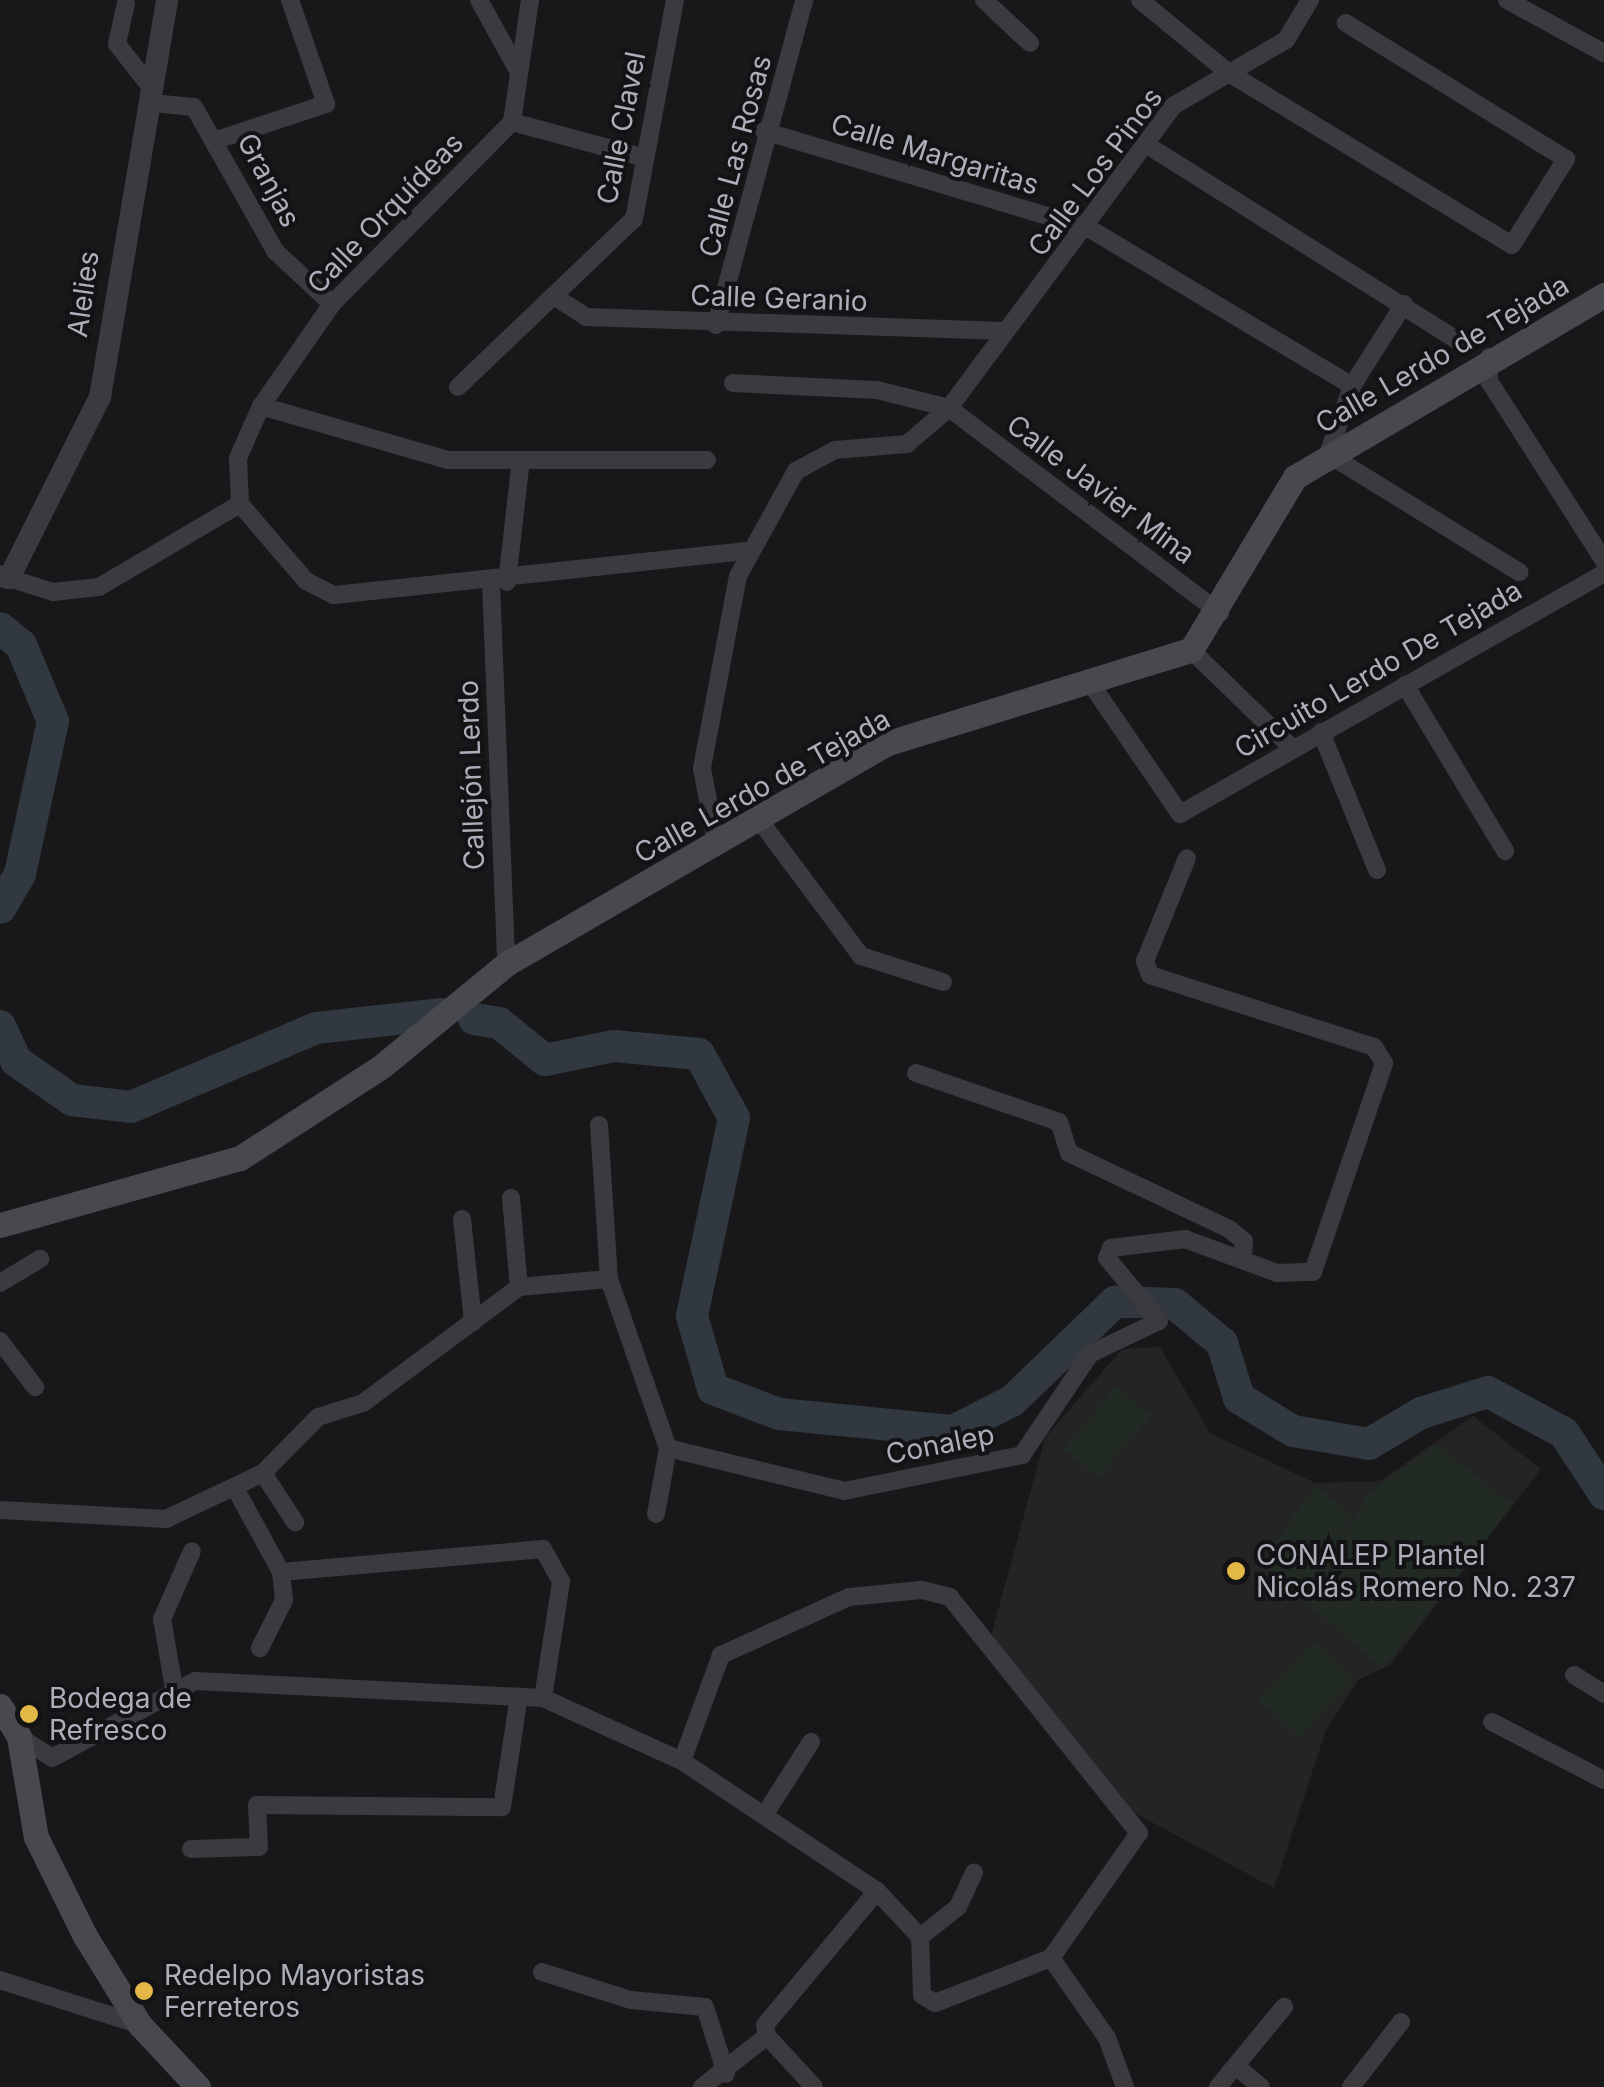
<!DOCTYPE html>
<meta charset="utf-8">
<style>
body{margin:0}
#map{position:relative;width:1604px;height:2087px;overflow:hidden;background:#18181a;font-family:Inter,sans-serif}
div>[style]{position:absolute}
.built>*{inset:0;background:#242427}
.green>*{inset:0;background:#222a24;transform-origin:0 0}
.river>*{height:32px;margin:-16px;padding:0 16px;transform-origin:16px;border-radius:16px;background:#31383f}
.minor>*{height:18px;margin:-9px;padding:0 9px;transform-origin:9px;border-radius:9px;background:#3a3a3f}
.tertiary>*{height:22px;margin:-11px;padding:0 11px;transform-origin:11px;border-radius:11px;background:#3a3a3f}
.secondary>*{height:25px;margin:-12.5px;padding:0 12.5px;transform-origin:12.5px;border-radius:12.5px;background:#48494f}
.dots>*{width:28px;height:28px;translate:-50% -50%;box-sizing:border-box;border:5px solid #131315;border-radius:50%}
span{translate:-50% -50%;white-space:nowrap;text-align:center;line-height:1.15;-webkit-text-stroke:8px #131315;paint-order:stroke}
.street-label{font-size:28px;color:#acafb9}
.poi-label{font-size:28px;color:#acafb9}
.left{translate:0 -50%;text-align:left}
</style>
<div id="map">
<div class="built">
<i style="clip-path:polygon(1160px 1347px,1210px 1433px,1315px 1483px,1380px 1481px,1473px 1416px,1541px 1469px,1390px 1665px,1358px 1680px,1326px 1730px,1274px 1888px,1135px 1813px,991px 1636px,1045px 1438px,1122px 1349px)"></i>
</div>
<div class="green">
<i style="left:1117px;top:1386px;width:46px;height:82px;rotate:41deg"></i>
<i style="clip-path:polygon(1437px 1444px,1513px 1505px,1383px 1668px,1260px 1564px,1314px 1486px,1353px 1514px,1316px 1577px,1370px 1492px)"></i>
<i style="left:1314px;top:1640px;width:57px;height:81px;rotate:43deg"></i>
</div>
<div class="river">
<i style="left:0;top:628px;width:27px;rotate:39deg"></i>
<i style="left:21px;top:645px;width:82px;rotate:67.2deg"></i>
<i style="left:53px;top:721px;width:157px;rotate:102.2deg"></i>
<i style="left:20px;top:874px;width:39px;rotate:120deg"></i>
<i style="left:474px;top:1019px;width:25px;rotate:9deg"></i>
<i style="left:499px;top:1023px;width:59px;rotate:38.8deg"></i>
<i style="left:545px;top:1060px;width:70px;rotate:-11.5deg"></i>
<i style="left:614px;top:1046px;width:85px;rotate:5.4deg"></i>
<i style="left:699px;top:1054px;width:73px;rotate:61.3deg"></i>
<i style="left:734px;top:1118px;width:202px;rotate:102deg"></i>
<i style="left:692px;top:1316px;width:76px;rotate:74deg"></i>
<i style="left:713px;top:1389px;width:71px;rotate:20.7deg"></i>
<i style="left:779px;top:1414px;width:175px;rotate:5.6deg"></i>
<i style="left:953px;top:1431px;width:66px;rotate:-27deg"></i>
<i style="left:1012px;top:1401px;width:143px;rotate:-43.9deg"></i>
<i style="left:1115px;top:1302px;width:24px"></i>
<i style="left:0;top:1026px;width:38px;rotate:65deg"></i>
<i style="left:16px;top:1061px;width:68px;rotate:34.9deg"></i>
<i style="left:72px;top:1100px;width:59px;rotate:6.8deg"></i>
<i style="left:131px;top:1107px;width:201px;rotate:-23.1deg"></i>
<i style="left:316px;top:1028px;width:125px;rotate:-6.4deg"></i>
<i style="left:1148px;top:1303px;width:27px;rotate:2deg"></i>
<i style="left:1175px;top:1304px;width:61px;rotate:39.7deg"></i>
<i style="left:1222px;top:1343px;width:58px;rotate:72.8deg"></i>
<i style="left:1239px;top:1398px;width:63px;rotate:31.4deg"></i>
<i style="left:1293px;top:1431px;width:77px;rotate:9.7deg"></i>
<i style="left:1369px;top:1444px;width:61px;rotate:-30.8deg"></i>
<i style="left:1421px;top:1413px;width:70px;rotate:-17.4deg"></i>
<i style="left:1488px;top:1392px;width:86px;rotate:28.3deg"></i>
<i style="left:1564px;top:1433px;width:73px;rotate:56.7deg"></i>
</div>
<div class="minor">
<i style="left:479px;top:0;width:77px;rotate:61.1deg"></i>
<i style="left:530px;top:0;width:123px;rotate:98.4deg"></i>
<i style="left:512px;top:122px;width:256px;rotate:134.7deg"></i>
<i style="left:332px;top:304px;width:124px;rotate:124.8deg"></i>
<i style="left:261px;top:406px;width:57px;rotate:113.9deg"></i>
<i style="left:238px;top:458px;width:46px;rotate:87.5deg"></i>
<i style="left:240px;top:504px;width:101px;rotate:49.4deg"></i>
<i style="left:306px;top:581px;width:31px;rotate:27deg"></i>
<i style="left:334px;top:595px;width:415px;rotate:-6.1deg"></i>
<i style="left:984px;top:0;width:63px;rotate:43.1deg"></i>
<i style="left:1140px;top:0;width:115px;rotate:39.4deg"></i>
<i style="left:1229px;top:73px;width:331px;rotate:31.3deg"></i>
<i style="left:1512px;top:245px;width:102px;rotate:-57.9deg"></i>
<i style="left:1566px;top:159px;width:259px;rotate:-148.3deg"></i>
<i style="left:1507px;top:0;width:111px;rotate:28.7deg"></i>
<i style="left:126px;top:3px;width:42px;rotate:102.4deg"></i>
<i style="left:117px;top:44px;width:58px;rotate:52deg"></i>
<i style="left:152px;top:103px;width:42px;rotate:5.4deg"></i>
<i style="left:194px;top:107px;width:165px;rotate:60.6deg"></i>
<i style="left:275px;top:251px;width:78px;rotate:42.9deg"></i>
<i style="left:512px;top:122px;width:135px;rotate:15.1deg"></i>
<i style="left:764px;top:131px;width:340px;rotate:16.7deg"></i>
<i style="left:1090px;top:229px;width:305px;rotate:30.9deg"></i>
<i style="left:217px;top:140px;width:115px;rotate:-18.3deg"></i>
<i style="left:326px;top:104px;width:110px;rotate:-109.1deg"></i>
<i style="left:1147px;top:145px;width:370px;rotate:32.2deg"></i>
<i style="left:557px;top:298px;width:35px;rotate:33deg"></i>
<i style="left:586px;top:317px;width:419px;rotate:1.9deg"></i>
<i style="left:1404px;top:304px;width:97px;rotate:122.4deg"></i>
<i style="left:1352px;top:386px;width:72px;rotate:109.4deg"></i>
<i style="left:1328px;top:454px;width:225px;rotate:31.7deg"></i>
<i style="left:716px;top:325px;width:337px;rotate:-74.8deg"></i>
<i style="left:1489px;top:357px;width:24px;rotate:90deg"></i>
<i style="left:1489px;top:381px;width:214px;rotate:57.4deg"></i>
<i style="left:733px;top:383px;width:144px;rotate:2.8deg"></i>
<i style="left:877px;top:390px;width:74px;rotate:14deg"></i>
<i style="left:949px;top:408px;width:340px;rotate:37.1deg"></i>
<i style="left:458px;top:387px;width:243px;rotate:-43.7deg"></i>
<i style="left:634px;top:219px;width:223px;rotate:-79.4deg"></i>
<i style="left:261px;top:406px;width:195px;rotate:16.1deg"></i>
<i style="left:448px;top:460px;width:259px"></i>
<i style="left:9px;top:578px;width:46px;rotate:17.7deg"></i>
<i style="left:53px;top:592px;width:46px;rotate:-6.2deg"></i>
<i style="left:99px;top:587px;width:164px;rotate:-30.5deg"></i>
<i style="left:507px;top:582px;width:123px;rotate:-83.5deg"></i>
<i style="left:491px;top:584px;width:380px;rotate:87.7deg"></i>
<i style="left:1191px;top:650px;width:141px;rotate:44.1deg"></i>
<i style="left:1089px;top:681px;width:161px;rotate:55.6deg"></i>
<i style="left:1180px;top:814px;width:488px;rotate:-29.6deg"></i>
<i style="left:1405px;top:685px;width:194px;rotate:58.9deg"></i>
<i style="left:1321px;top:732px;width:149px;rotate:67.9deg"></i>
<i style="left:760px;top:821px;width:169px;rotate:53.2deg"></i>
<i style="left:861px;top:956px;width:86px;rotate:17.6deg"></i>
<i style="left:717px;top:847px;width:80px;rotate:-100.8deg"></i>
<i style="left:702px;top:768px;width:195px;rotate:-79.4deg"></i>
<i style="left:738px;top:576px;width:120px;rotate:-61.1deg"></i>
<i style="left:796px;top:471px;width:44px;rotate:-28.3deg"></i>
<i style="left:835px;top:450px;width:72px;rotate:-4.8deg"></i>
<i style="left:907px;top:444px;width:55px;rotate:-40.6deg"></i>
<i style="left:949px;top:408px;width:376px;rotate:-53.4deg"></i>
<i style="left:1173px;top:106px;width:131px;rotate:-30.3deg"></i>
<i style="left:1286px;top:40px;width:47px;rotate:-59deg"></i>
<i style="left:916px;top:1073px;width:151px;rotate:18.9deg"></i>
<i style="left:1059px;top:1122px;width:33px;rotate:72deg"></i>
<i style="left:1069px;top:1153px;width:177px;rotate:25.4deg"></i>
<i style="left:1229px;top:1229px;width:19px;rotate:39deg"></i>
<i style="left:1244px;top:1241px;width:15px;rotate:94deg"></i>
<i style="left:599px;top:1125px;width:154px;rotate:86.3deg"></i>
<i style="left:609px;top:1279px;width:179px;rotate:70.8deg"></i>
<i style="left:668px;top:1448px;width:67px;rotate:100.3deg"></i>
<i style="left:511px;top:1198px;width:89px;rotate:84.9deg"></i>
<i style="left:462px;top:1219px;width:104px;rotate:83.9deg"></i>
<i style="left:0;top:1283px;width:47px;rotate:-31deg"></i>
<i style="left:0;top:1341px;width:58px;rotate:52.7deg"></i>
<i style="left:668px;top:1448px;width:181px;rotate:13.7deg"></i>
<i style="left:844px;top:1491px;width:182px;rotate:-11.4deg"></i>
<i style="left:1022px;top:1455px;width:122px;rotate:-56deg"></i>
<i style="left:1090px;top:1354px;width:76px;rotate:-25.6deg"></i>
<i style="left:1159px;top:1321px;width:82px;rotate:-129.5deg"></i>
<i style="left:1107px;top:1258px;width:11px;rotate:-68deg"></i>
<i style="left:1111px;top:1248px;width:75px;rotate:-6.9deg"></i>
<i style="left:1185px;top:1239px;width:98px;rotate:20.3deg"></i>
<i style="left:1277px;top:1273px;width:36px;rotate:-2deg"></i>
<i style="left:1313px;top:1272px;width:221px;rotate:-71.2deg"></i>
<i style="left:1384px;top:1063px;width:19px;rotate:-122deg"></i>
<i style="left:1374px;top:1047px;width:235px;rotate:-162.2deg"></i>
<i style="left:1150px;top:975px;width:15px;rotate:-110deg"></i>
<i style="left:1145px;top:961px;width:111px;rotate:-67.8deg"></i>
<i style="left:263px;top:1473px;width:59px;rotate:56.9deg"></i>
<i style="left:235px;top:1488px;width:96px;rotate:61.3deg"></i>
<i style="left:281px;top:1572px;width:28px;rotate:84deg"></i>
<i style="left:284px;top:1600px;width:54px;rotate:116.6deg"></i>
<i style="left:0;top:1510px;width:166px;rotate:3.1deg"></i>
<i style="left:166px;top:1519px;width:107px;rotate:-25.4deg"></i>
<i style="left:263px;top:1473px;width:78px;rotate:-45.5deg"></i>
<i style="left:318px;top:1417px;width:47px;rotate:-17.3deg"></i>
<i style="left:363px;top:1403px;width:194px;rotate:-36.6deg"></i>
<i style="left:519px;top:1287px;width:90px;rotate:-5.1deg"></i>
<i style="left:281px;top:1572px;width:263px;rotate:-5deg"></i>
<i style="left:543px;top:1549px;width:38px;rotate:61deg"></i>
<i style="left:561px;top:1582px;width:117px;rotate:98.8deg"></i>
<i style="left:1574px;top:1675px;width:36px;rotate:32deg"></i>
<i style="left:175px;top:1694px;width:76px;rotate:-99.8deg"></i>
<i style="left:162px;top:1619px;width:74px;rotate:-66.2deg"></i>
<i style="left:1492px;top:1722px;width:126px;rotate:27.4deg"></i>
<i style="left:19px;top:1737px;width:39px;rotate:32deg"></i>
<i style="left:52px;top:1758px;width:162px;rotate:-28.3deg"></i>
<i style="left:195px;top:1681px;width:348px;rotate:2.8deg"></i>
<i style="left:543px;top:1698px;width:153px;rotate:24.4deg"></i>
<i style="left:682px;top:1761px;width:234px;rotate:33.7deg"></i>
<i style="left:877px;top:1891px;width:63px;rotate:46.9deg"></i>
<i style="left:920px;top:1937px;width:58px;rotate:88deg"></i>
<i style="left:922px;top:1995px;width:15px;rotate:32deg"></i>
<i style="left:935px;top:2003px;width:124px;rotate:-21.2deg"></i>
<i style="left:1051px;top:1958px;width:153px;rotate:-54.9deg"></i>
<i style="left:1139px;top:1833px;width:302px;rotate:-128.7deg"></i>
<i style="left:950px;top:1597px;width:30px;rotate:-166deg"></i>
<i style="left:921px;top:1590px;width:72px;rotate:174.4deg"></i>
<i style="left:849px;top:1597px;width:141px;rotate:155.6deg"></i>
<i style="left:721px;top:1655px;width:113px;rotate:110.2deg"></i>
<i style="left:767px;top:1811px;width:82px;rotate:-57.5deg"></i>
<i style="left:191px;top:1849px;width:68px;rotate:-1.7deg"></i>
<i style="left:259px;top:1847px;width:42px;rotate:-92.7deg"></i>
<i style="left:257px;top:1805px;width:245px;rotate:0.5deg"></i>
<i style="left:502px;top:1807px;width:112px;rotate:-81.3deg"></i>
<i style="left:920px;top:1937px;width:48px;rotate:-38.3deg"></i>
<i style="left:958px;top:1907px;width:38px;rotate:-65deg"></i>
<i style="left:1051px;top:1958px;width:98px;rotate:55deg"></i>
<i style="left:1107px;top:2038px;width:52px;rotate:69.8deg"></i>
<i style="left:542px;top:1972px;width:93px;rotate:17.5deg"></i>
<i style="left:631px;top:2000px;width:74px;rotate:5.4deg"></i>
<i style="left:705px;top:2007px;width:70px;rotate:72.6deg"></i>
<i style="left:0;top:1980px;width:147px;rotate:17.8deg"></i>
<i style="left:767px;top:2036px;width:69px;rotate:47.3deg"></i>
<i style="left:1237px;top:2067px;width:31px;rotate:40deg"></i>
<i style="left:702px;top:2087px;width:83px;rotate:-38.1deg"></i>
<i style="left:767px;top:2036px;width:11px;rotate:-100deg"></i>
<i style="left:765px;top:2025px;width:175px;rotate:-50.1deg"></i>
<i style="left:1218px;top:2087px;width:104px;rotate:-50.5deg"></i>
<i style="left:1351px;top:2087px;width:82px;rotate:-52.4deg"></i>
</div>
<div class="tertiary">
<i style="left:0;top:576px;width:9px;rotate:13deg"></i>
<i style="left:9px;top:578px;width:203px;rotate:-63.3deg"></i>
<i style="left:100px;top:397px;width:403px;rotate:-80.4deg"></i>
</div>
<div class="secondary">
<i style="left:0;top:1225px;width:249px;rotate:-15.6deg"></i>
<i style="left:240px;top:1158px;width:169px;rotate:-32.9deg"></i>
<i style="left:382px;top:1066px;width:161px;rotate:-39.4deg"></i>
<i style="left:506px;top:964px;width:441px;rotate:-30.1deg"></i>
<i style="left:888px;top:743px;width:317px;rotate:-17.1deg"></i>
<i style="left:1191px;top:650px;width:202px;rotate:-59deg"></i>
<i style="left:1295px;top:477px;width:359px;rotate:-30.5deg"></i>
<i style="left:0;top:1706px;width:36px;rotate:58deg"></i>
<i style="left:19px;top:1737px;width:101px;rotate:80.4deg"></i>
<i style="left:36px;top:1837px;width:110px;rotate:63.7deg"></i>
<i style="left:85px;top:1936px;width:105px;rotate:58.3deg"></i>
<i style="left:140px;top:2025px;width:85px;rotate:46.9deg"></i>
</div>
<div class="dots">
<i style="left:1236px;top:1571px;background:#e3b847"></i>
<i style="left:29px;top:1714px;background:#e3b847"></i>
<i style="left:144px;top:1991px;background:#e3b847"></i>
</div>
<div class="street-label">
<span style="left:621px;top:128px;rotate:-79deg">Calle Clavel</span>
<span style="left:935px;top:154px;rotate:17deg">Calle Margaritas</span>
<span style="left:735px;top:156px;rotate:-75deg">Calle Las Rosas</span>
<span style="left:1095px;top:172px;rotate:-53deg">Calle Los Pinos</span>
<span style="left:269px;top:180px;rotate:62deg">Granjas</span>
<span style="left:385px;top:213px;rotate:-46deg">Calle Orquídeas</span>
<span style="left:83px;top:294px;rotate:-82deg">Alelies</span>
<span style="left:779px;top:298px;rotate:2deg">Calle Geranio</span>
<span style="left:1442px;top:354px;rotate:-30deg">Calle Lerdo de Tejada</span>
<span style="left:1101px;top:489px;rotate:37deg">Calle Javier Mina</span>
<span style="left:1378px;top:669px;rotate:-30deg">Circuito Lerdo De Tejada</span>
<span style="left:471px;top:775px;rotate:-92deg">Callejón Lerdo</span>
<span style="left:762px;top:786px;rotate:-29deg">Calle Lerdo de Tejada</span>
<span style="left:940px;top:1444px;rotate:-11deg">Conalep</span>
</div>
<div class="poi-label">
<span class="left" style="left:1256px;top:1571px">CONALEP Plantel<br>Nicolás Romero No. 237</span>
<span class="left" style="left:49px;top:1714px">Bodega de<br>Refresco</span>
<span class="left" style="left:164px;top:1991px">Redelpo Mayoristas<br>Ferreteros</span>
</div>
</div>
